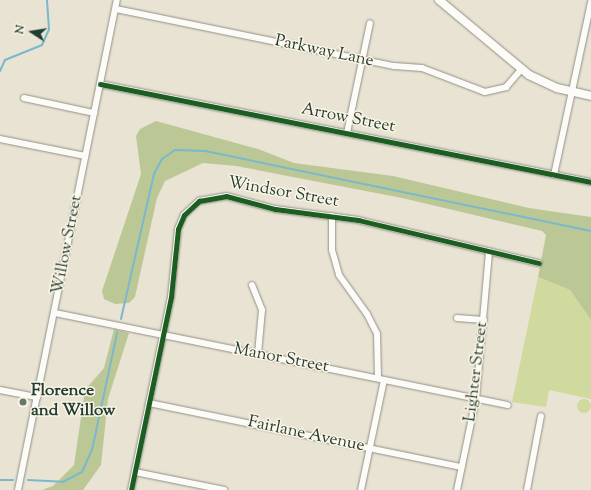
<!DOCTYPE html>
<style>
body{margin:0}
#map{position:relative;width:591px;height:490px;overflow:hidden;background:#e9e3d3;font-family:"Sorts Mill Goudy",serif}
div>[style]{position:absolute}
.green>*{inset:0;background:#d0d99e}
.round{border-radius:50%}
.forest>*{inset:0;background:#bbc896}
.stream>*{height:2px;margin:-1px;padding:0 1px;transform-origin:1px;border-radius:1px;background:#7ab8cb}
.roads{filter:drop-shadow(0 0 1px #8f9188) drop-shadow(0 0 1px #8f9188)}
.minor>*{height:6px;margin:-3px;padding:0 3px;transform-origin:3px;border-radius:3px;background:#fcfbf8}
.major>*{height:8px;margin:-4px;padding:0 4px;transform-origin:4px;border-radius:4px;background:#fcfbf8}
.cycleway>*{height:5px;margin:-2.5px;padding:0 2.5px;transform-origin:2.5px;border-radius:2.5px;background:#1b5e20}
.dots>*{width:11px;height:11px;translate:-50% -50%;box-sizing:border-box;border:2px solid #fcf5e5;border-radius:50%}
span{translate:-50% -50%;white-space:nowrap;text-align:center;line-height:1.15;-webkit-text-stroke:3px #fcf5e5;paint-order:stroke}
.street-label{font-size:17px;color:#1f3d34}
.poi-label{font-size:17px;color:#1f3d34;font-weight:700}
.left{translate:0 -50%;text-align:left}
.north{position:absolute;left:12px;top:12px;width:40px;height:40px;-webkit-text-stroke:3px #fcf5e5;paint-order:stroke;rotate:282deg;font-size:11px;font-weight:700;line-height:16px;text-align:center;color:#1f3d34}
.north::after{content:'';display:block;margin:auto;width:14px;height:18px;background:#1f3d34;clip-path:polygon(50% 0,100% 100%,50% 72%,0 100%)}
</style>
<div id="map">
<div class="green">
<i style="clip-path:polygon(538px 277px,570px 290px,591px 320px,591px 399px,549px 390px,546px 407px,512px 402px)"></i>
<i class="round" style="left:577px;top:399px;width:14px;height:14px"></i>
</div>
<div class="forest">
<i style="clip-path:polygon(156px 121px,258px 149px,294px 163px,393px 176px,529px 208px,591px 217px,591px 320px,570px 290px,538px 277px,546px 235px,542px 231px,402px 198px,236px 166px,203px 163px,165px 181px,157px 198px,135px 297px,129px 303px,115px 304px,104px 299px,102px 291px,141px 174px,136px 136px,140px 129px)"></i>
<i style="clip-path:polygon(114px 329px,129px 333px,108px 399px,101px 465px,83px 490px,42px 490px,53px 486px,74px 465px,85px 390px,104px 368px)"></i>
</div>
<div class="stream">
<i style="left:0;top:71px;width:12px;rotate:-66deg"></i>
<i style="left:5px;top:60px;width:40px;rotate:-22deg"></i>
<i style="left:42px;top:45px;width:17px;rotate:-66deg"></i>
<i style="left:49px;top:29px;width:29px;rotate:-94deg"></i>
<i style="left:121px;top:319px;width:149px;rotate:-77.2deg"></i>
<i style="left:154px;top:174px;width:17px;rotate:-62deg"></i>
<i style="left:162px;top:159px;width:16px;rotate:-35deg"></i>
<i style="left:175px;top:150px;width:30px;rotate:2deg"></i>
<i style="left:205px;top:151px;width:394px;rotate:11.7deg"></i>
<i style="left:0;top:480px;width:13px"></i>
<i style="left:28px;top:480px;width:35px;rotate:3deg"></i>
<i style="left:63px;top:482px;width:21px;rotate:-28deg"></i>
<i style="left:82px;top:472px;width:24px;rotate:-66deg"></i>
<i style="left:92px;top:450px;width:120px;rotate:-77.9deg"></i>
</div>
<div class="roads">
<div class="minor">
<i style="left:116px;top:9px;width:284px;rotate:11.6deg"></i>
<i style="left:394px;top:66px;width:28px;rotate:4deg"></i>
<i style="left:422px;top:68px;width:67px;rotate:20.9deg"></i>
<i style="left:485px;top:92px;width:22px;rotate:-13deg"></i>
<i style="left:506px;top:87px;width:23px;rotate:-49deg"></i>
<i style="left:100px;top:84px;width:501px;rotate:11.29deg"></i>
<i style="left:24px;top:98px;width:72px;rotate:12.1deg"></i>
<i style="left:347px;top:133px;width:112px;rotate:-78.2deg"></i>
<i style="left:0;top:139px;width:87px;rotate:11.3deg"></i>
<i style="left:554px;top:175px;width:177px;rotate:-77.9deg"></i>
<i style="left:332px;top:216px;width:34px;rotate:90deg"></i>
<i style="left:332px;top:250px;width:26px;rotate:74deg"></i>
<i style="left:339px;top:275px;width:48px;rotate:54.3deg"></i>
<i style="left:367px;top:314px;width:22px;rotate:63deg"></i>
<i style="left:377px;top:334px;width:44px;rotate:88.7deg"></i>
<i style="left:252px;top:285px;width:27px;rotate:68deg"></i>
<i style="left:262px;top:310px;width:44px;rotate:95.2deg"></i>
<i style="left:55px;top:313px;width:462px;rotate:11.5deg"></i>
<i style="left:457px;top:318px;width:27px;rotate:4deg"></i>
<i style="left:0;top:390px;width:38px;rotate:11deg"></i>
<i style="left:149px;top:403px;width:319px;rotate:11.6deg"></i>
<i style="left:135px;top:472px;width:91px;rotate:11.4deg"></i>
<i style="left:18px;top:490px;width:500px;rotate:-78.6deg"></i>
<i style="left:131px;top:490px;width:197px;rotate:-78.3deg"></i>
<i style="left:171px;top:297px;width:68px;rotate:-84.1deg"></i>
<i style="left:178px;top:229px;width:15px;rotate:-67deg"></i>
<i style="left:184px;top:215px;width:21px;rotate:-43deg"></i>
<i style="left:199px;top:201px;width:27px;rotate:-10deg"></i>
<i style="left:226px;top:196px;width:51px;rotate:14.9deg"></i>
<i style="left:275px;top:209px;width:84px;rotate:7.5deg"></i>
<i style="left:358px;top:220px;width:186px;rotate:13.4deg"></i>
<i style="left:361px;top:490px;width:112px;rotate:-78.2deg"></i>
<i style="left:457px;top:490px;width:94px;rotate:-78.3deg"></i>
<i style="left:476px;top:398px;width:147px;rotate:-84.9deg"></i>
<i style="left:527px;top:490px;width:75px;rotate:-79.3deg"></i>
</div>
<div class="major">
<i style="left:439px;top:0;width:117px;rotate:39.8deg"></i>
<i style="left:529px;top:75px;width:31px;rotate:25deg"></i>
<i style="left:557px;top:88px;width:35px;rotate:13deg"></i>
</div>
</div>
<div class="cycleway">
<i style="left:100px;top:84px;width:501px;rotate:11.29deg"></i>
<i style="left:131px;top:490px;width:197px;rotate:-78.3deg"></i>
<i style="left:171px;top:297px;width:68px;rotate:-84.1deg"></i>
<i style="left:178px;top:229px;width:15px;rotate:-67deg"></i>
<i style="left:184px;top:215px;width:21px;rotate:-43deg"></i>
<i style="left:199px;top:201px;width:27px;rotate:-10deg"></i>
<i style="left:226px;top:196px;width:51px;rotate:14.9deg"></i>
<i style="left:275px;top:209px;width:84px;rotate:7.5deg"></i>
<i style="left:358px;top:220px;width:186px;rotate:13.4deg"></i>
</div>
<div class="dots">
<i style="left:23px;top:402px;background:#66776c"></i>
</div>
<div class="street-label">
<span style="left:324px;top:52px;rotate:12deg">Parkway Lane</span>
<span style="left:348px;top:119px;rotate:11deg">Arrow Street</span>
<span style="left:283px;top:193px;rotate:10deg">Windsor Street</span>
<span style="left:68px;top:245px;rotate:-79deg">Willow Street</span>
<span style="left:281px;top:359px;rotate:11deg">Manor Street</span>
<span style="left:477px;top:372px;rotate:-83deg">Lighter Street</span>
<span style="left:306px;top:435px;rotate:12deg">Fairlane Avenue</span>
</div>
<div class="poi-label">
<span class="left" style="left:31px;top:402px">Florence<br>and Willow</span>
</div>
<div class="north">N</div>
</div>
